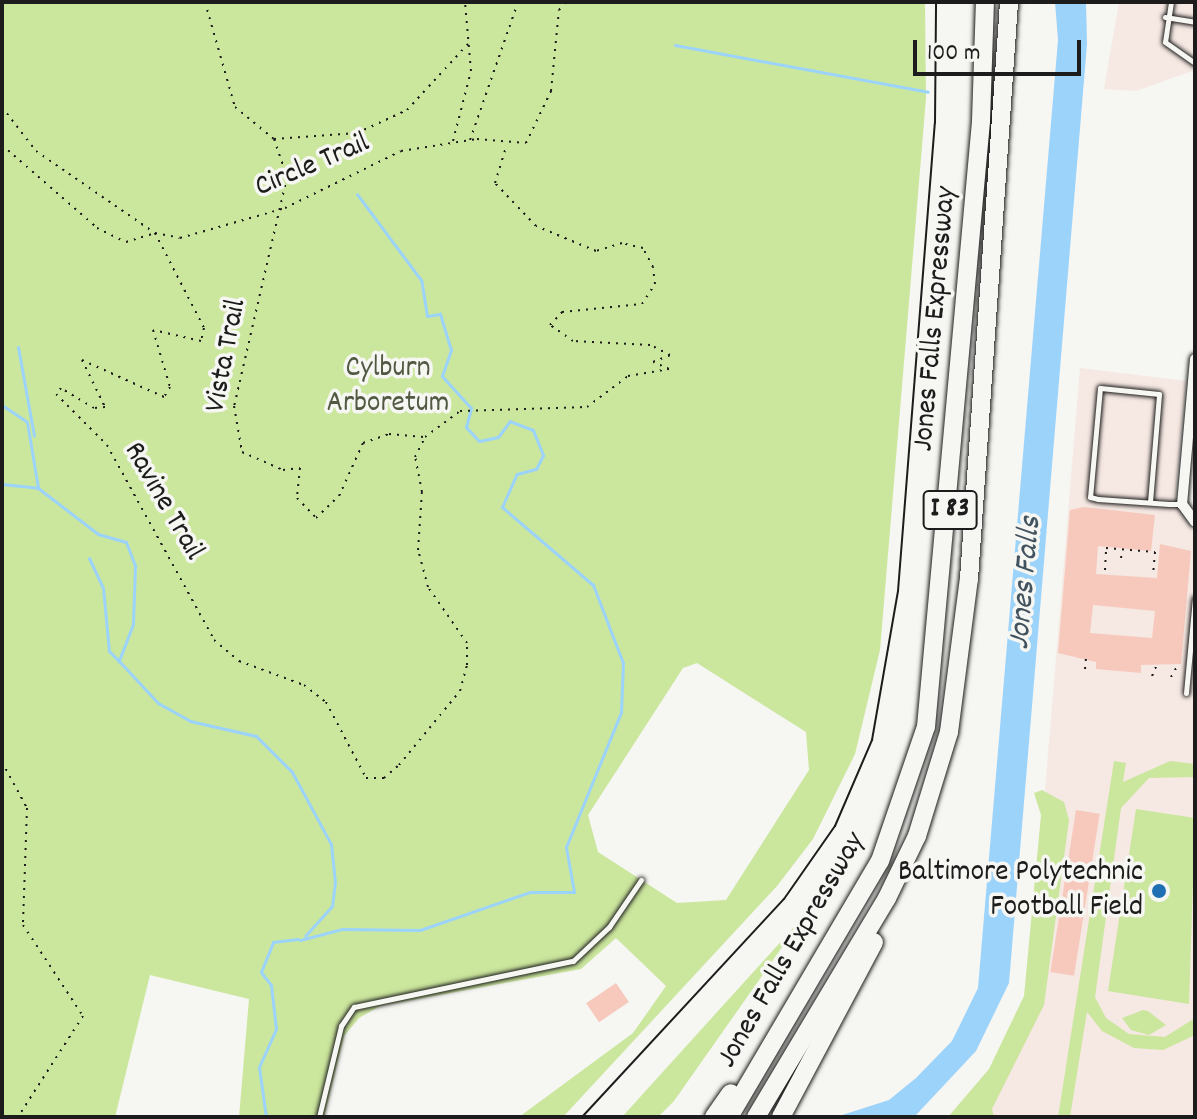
<!DOCTYPE html>
<style>
body{margin:0}
#map{position:relative;width:1197px;height:1119px;overflow:hidden;background:#f6f6f2;font-family:Dekko,sans-serif}
div>[style]{position:absolute}
.built>*{inset:0;background:#f6e8e2}
.green>*{inset:0;background:#cbe69d}
.water>*{inset:0;background:#9cd3fb}
.stream>*{height:3px;margin:-1.5px;padding:0 1.5px;transform-origin:1.5px;border-radius:1.5px;background:#9cd3fb}
.building>*{inset:0;background:#f7c9bd;transform-origin:0 0}
.path>*{height:2px;margin-top:-1px;transform-origin:0;background:repeating-linear-gradient(90deg,#1c1c1c 0 2px,transparent 0 8px)}
.roads{filter:drop-shadow(0 0 2px #1c1c1c) drop-shadow(0 0 2px #1c1c1c)}
.lane>*{height:5px;margin:-2.5px;padding:0 2.5px;transform-origin:2.5px;border-radius:2.5px;background:#f6f6f2}
.street>*{height:10px;margin:-5px;padding:0 5px;transform-origin:5px;border-radius:5px;background:#f6f6f2}
.highway>*{height:18px;margin:-9px;padding:0 9px;transform-origin:9px;border-radius:9px;background:#f6f6f2}
.tram>*{height:2px;margin:-1px;padding:0 1px;transform-origin:1px;border-radius:1px;background:#1c1c1c}
.dots>*{width:22px;height:22px;translate:-50% -50%;box-sizing:border-box;border:4px solid #f6f6f2;border-radius:50%}
span{translate:-50% -50%;white-space:nowrap;text-align:center;line-height:1.15;-webkit-text-stroke:7px #f6f6f2;paint-order:stroke}
.shield-label span{padding:2px 6px;background:#f6f6f2;border:2px solid;border-radius:6px;-webkit-text-stroke-width:0}
.shield-label{font-size:28px;color:#1c1c1c;font-weight:700}
.street-label{font-size:30px;color:#1c1c1c}
.park-label{font-size:30px;color:#515943}
.poi-label{font-size:30px;color:#1c1c1c}
.right{translate:-100% -50%;text-align:right}
.water-label{font-size:32px;color:#42535f;font-style:italic}
.frame{position:absolute;inset:0;border:4px solid #1c1c1c;pointer-events:none}
.scale{position:absolute;left:913px;top:40px;width:168px;height:36px;box-sizing:border-box;border:4px solid #1c1c1c;border-top:0;padding-left:10px;font-size:24px;line-height:28px;white-space:nowrap;color:#1c1c1c;-webkit-text-stroke:6px #f6f6f2;paint-order:stroke}
</style>
<div id="map">
<div class="built">
<i style="clip-path:polygon(1119px 2px,1195px 2px,1195px 70px,1136px 91px,1104px 89px)"></i>
<i style="clip-path:polygon(1080px 368px,1186px 381px,1175px 499px,1195px 535px,1195px 1117px,967px 1117px,1028px 996px)"></i>
</div>
<div class="green">
<i style="clip-path:polygon(evenodd,2px 2px,925px 2px,926px 98px,880px 650px,855px 754px,813px 839px,777px 886px,563px 1117px,519px 1117px,633px 1033px,666px 986px,616px 938px,581px 969px,380px 1006px,359px 1018px,344px 1036px,324px 1117px,239px 1117px,249px 999px,150px 975px,115px 1117px,2px 1117px,2px 2px,697px 663px,806px 732px,809px 770px,726px 900px,677px 903px,598px 852px,588px 815px,683px 668px,697px 663px)"></i>
<i style="clip-path:polygon(1114px 761px,1126px 763px,1123px 782px,1170px 761px,1195px 764px,1195px 777px,1149px 778px,1121px 808px,1095px 997px,1106px 1018px,1129px 1034px,1165px 1037px,1195px 1018px,1195px 1035px,1163px 1050px,1134px 1048px,1102px 1031px,1087px 1012px,1070px 1117px,1058px 1117px)"></i>
<i style="clip-path:polygon(1042px 790px,1064px 802px,1069px 820px,1044px 1005px,992px 1109px,994px 1117px,948px 1117px,989px 1069px,1024px 996px,1041px 815px,1034px 793px)"></i>
<i style="clip-path:polygon(1136px 809px,1195px 818px,1189px 1004px,1108px 991px)"></i>
<i style="clip-path:polygon(804px 916px,674px 1101px,658px 1117px,622px 1117px)"></i>
<i style="clip-path:polygon(1143px 1010px,1148px 1011px,1166px 1025px,1149px 1035px,1131px 1030px,1122px 1018px)"></i>
</div>
<div class="water">
<i style="clip-path:polygon(1055px 2px,1086px 2px,1087px 44px,1009px 983px,976px 1051px,916px 1115px,836px 1117px,889px 1100px,916px 1078px,952px 1041px,978px 988px,1058px 40px)"></i>
</div>
<div class="stream">
<i style="left:675px;top:45px;width:257px;rotate:10.5deg"></i>
<i style="left:18px;top:347px;width:90px;rotate:79.8deg"></i>
<i style="left:2px;top:387px;width:11px;rotate:90deg"></i>
<i style="left:2px;top:405px;width:30px;rotate:34deg"></i>
<i style="left:27px;top:422px;width:67px;rotate:80.5deg"></i>
<i style="left:2px;top:484px;width:36px;rotate:6deg"></i>
<i style="left:38px;top:488px;width:76px;rotate:37.5deg"></i>
<i style="left:98px;top:534px;width:29px;rotate:16deg"></i>
<i style="left:126px;top:542px;width:26px;rotate:69deg"></i>
<i style="left:135px;top:566px;width:58px;rotate:92deg"></i>
<i style="left:133px;top:624px;width:40px;rotate:111deg"></i>
<i style="left:119px;top:661px;width:57px;rotate:47.1deg"></i>
<i style="left:158px;top:703px;width:37px;rotate:29deg"></i>
<i style="left:190px;top:721px;width:68px;rotate:12.8deg"></i>
<i style="left:256px;top:736px;width:51px;rotate:45deg"></i>
<i style="left:292px;top:772px;width:82px;rotate:61.6deg"></i>
<i style="left:331px;top:844px;width:38px;rotate:84deg"></i>
<i style="left:335px;top:882px;width:24px;rotate:97deg"></i>
<i style="left:332px;top:906px;width:40px;rotate:132deg"></i>
<i style="left:89px;top:558px;width:33px;rotate:65deg"></i>
<i style="left:103px;top:588px;width:63px;rotate:84.6deg"></i>
<i style="left:109px;top:651px;width:14px;rotate:45deg"></i>
<i style="left:300px;top:940px;width:43px;rotate:-14.7deg"></i>
<i style="left:342px;top:929px;width:78px;rotate:0.7deg"></i>
<i style="left:420px;top:930px;width:116px;rotate:-19.1deg"></i>
<i style="left:530px;top:892px;width:44px"></i>
<i style="left:574px;top:892px;width:46px;rotate:-100.1deg"></i>
<i style="left:566px;top:847px;width:146px;rotate:-67.8deg"></i>
<i style="left:621px;top:712px;width:49px;rotate:-87.7deg"></i>
<i style="left:623px;top:663px;width:84px;rotate:-111deg"></i>
<i style="left:593px;top:585px;width:120px;rotate:-139.4deg"></i>
<i style="left:502px;top:507px;width:36px;rotate:-66deg"></i>
<i style="left:517px;top:474px;width:20px;rotate:-15deg"></i>
<i style="left:536px;top:469px;width:16px;rotate:-63deg"></i>
<i style="left:543px;top:455px;width:27px;rotate:-112deg"></i>
<i style="left:533px;top:430px;width:25px;rotate:-159deg"></i>
<i style="left:510px;top:421px;width:20px;rotate:127deg"></i>
<i style="left:498px;top:437px;width:19px;rotate:168deg"></i>
<i style="left:479px;top:441px;width:19px;rotate:-133deg"></i>
<i style="left:466px;top:427px;width:20px;rotate:-75deg"></i>
<i style="left:471px;top:408px;width:43px;rotate:-132.2deg"></i>
<i style="left:442px;top:376px;width:28px;rotate:-71deg"></i>
<i style="left:451px;top:350px;width:38px;rotate:-107deg"></i>
<i style="left:440px;top:314px;width:13px;rotate:171deg"></i>
<i style="left:427px;top:316px;width:36px;rotate:-99deg"></i>
<i style="left:421px;top:280px;width:107px;rotate:-126.7deg"></i>
<i style="left:266px;top:1117px;width:50px;rotate:-98deg"></i>
<i style="left:259px;top:1067px;width:42px;rotate:-65.9deg"></i>
<i style="left:276px;top:1029px;width:44px;rotate:-96.5deg"></i>
<i style="left:271px;top:985px;width:16px;rotate:-128deg"></i>
<i style="left:261px;top:972px;width:32px;rotate:-68deg"></i>
<i style="left:273px;top:942px;width:25px;rotate:-7deg"></i>
</div>
<div class="building">
<i style="clip-path:polygon(evenodd,1084px 507px,1155px 515px,1151px 551px,1098px 546px,1096px 574px,1157px 578px,1160px 544px,1191px 551px,1181px 664px,1141px 665px,1141px 673px,1096px 669px,1096px 662px,1058px 653px,1070px 510px,1084px 507px,1093px 605px,1155px 611px,1152px 638px,1090px 633px,1093px 605px)"></i>
<i style="left:1076px;top:810px;width:24px;height:164px;rotate:9deg"></i>
<i style="left:616px;top:983px;width:23px;height:36px;rotate:56deg"></i>
</div>
<div class="path">
<i style="left:205px;top:2px;width:109px;rotate:74.1deg"></i>
<i style="left:235px;top:107px;width:50px;rotate:39.4deg"></i>
<i style="left:274px;top:139px;width:40px;rotate:71.1deg"></i>
<i style="left:287px;top:177px;width:235px;rotate:103deg"></i>
<i style="left:234px;top:406px;width:47px;rotate:80.1deg"></i>
<i style="left:242px;top:452px;width:45px;rotate:23.7deg"></i>
<i style="left:283px;top:470px;width:17px;rotate:-7deg"></i>
<i style="left:300px;top:468px;width:30px;rotate:96deg"></i>
<i style="left:297px;top:498px;width:28px;rotate:46deg"></i>
<i style="left:316px;top:518px;width:32px;rotate:-44deg"></i>
<i style="left:339px;top:496px;width:58px;rotate:-65.6deg"></i>
<i style="left:363px;top:443px;width:28px;rotate:-19deg"></i>
<i style="left:389px;top:434px;width:35px;rotate:5deg"></i>
<i style="left:2px;top:107px;width:56px;rotate:52.3deg"></i>
<i style="left:36px;top:151px;width:145px;rotate:34.6deg"></i>
<i style="left:155px;top:233px;width:107px;rotate:62.7deg"></i>
<i style="left:204px;top:328px;width:13px;rotate:103deg"></i>
<i style="left:201px;top:341px;width:49px;rotate:-167.1deg"></i>
<i style="left:153px;top:330px;width:59px;rotate:73.4deg"></i>
<i style="left:170px;top:387px;width:12px;rotate:121deg"></i>
<i style="left:164px;top:397px;width:90px;rotate:-155.7deg"></i>
<i style="left:82px;top:360px;width:52px;rotate:63.9deg"></i>
<i style="left:105px;top:407px;width:11px;rotate:175deg"></i>
<i style="left:94px;top:408px;width:39px;rotate:-149deg"></i>
<i style="left:61px;top:388px;width:8px;rotate:130deg"></i>
<i style="left:56px;top:394px;width:72px;rotate:45deg"></i>
<i style="left:107px;top:445px;width:222px;rotate:61.2deg"></i>
<i style="left:214px;top:640px;width:33px;rotate:40deg"></i>
<i style="left:239px;top:661px;width:69px;rotate:20.3deg"></i>
<i style="left:304px;top:685px;width:28px;rotate:38deg"></i>
<i style="left:326px;top:702px;width:86px;rotate:62.2deg"></i>
<i style="left:366px;top:778px;width:18px"></i>
<i style="left:384px;top:778px;width:20px;rotate:-41deg"></i>
<i style="left:399px;top:765px;width:96px;rotate:-50.5deg"></i>
<i style="left:460px;top:691px;width:27px;rotate:-75deg"></i>
<i style="left:467px;top:665px;width:22px;rotate:-90deg"></i>
<i style="left:467px;top:643px;width:68px;rotate:-124.9deg"></i>
<i style="left:428px;top:587px;width:38px;rotate:-105deg"></i>
<i style="left:418px;top:550px;width:58px;rotate:-86.1deg"></i>
<i style="left:422px;top:492px;width:36px;rotate:-101deg"></i>
<i style="left:415px;top:457px;width:22px;rotate:-63deg"></i>
<i style="left:425px;top:437px;width:44px;rotate:-36.6deg"></i>
<i style="left:460px;top:411px;width:127px;rotate:-1.8deg"></i>
<i style="left:587px;top:407px;width:51px;rotate:-37.1deg"></i>
<i style="left:628px;top:376px;width:42px;rotate:-9.7deg"></i>
<i style="left:669px;top:369px;width:17px;rotate:-156deg"></i>
<i style="left:653px;top:362px;width:18px;rotate:-22deg"></i>
<i style="left:670px;top:355px;width:22px;rotate:-153deg"></i>
<i style="left:650px;top:345px;width:77px;rotate:-177deg"></i>
<i style="left:573px;top:341px;width:28px;rotate:-145deg"></i>
<i style="left:550px;top:325px;width:18px;rotate:-47deg"></i>
<i style="left:562px;top:312px;width:80px;rotate:-5.7deg"></i>
<i style="left:642px;top:304px;width:24px;rotate:-57deg"></i>
<i style="left:655px;top:284px;width:17px;rotate:-97deg"></i>
<i style="left:653px;top:267px;width:21px;rotate:-118deg"></i>
<i style="left:643px;top:248px;width:22px;rotate:-167deg"></i>
<i style="left:622px;top:243px;width:27px;rotate:163deg"></i>
<i style="left:596px;top:251px;width:65px;rotate:-157.4deg"></i>
<i style="left:536px;top:226px;width:59px;rotate:-133.6deg"></i>
<i style="left:495px;top:183px;width:39px;rotate:-73deg"></i>
<i style="left:274px;top:139px;width:83px;rotate:-4.1deg"></i>
<i style="left:357px;top:133px;width:55px;rotate:-24.7deg"></i>
<i style="left:407px;top:110px;width:90px;rotate:-47.3deg"></i>
<i style="left:470px;top:140px;width:146px;rotate:-70.8deg"></i>
<i style="left:453px;top:141px;width:72px;rotate:-75.6deg"></i>
<i style="left:471px;top:71px;width:69px;rotate:-95deg"></i>
<i style="left:2px;top:145px;width:126px;rotate:41.1deg"></i>
<i style="left:97px;top:228px;width:32px;rotate:26deg"></i>
<i style="left:126px;top:242px;width:30px;rotate:-17deg"></i>
<i style="left:155px;top:233px;width:25px;rotate:11deg"></i>
<i style="left:180px;top:238px;width:109px;rotate:-15.9deg"></i>
<i style="left:285px;top:208px;width:129px;rotate:-26.2deg"></i>
<i style="left:401px;top:151px;width:77px;rotate:-9deg"></i>
<i style="left:477px;top:139px;width:49px;rotate:4.7deg"></i>
<i style="left:526px;top:143px;width:58px;rotate:-64.3deg"></i>
<i style="left:551px;top:91px;width:81px;rotate:-84.4deg"></i>
<i style="left:559px;top:10px;width:11px;rotate:-49deg"></i>
<i style="left:1121px;top:558px;width:7px;rotate:-82deg"></i>
<i style="left:1105px;top:570px;width:22px;rotate:-87deg"></i>
<i style="left:1106px;top:548px;width:49px;rotate:4.7deg"></i>
<i style="left:1155px;top:552px;width:22px;rotate:95deg"></i>
<i style="left:1085px;top:669px;width:11px;rotate:-85deg"></i>
<i style="left:1152px;top:676px;width:13px;rotate:-67deg"></i>
<i style="left:1171px;top:677px;width:14px;rotate:-60deg"></i>
<i style="left:2px;top:762px;width:52px;rotate:61.5deg"></i>
<i style="left:27px;top:808px;width:117px;rotate:92deg"></i>
<i style="left:23px;top:925px;width:109px;rotate:56.6deg"></i>
<i style="left:83px;top:1016px;width:120px;rotate:122.8deg"></i>
</div>
<div class="roads">
<div class="lane">
<i style="left:1171px;top:2px;width:40px;rotate:98.5deg"></i>
<i style="left:1165px;top:42px;width:37px;rotate:35deg"></i>
<i style="left:1165px;top:17px;width:30px;rotate:9deg"></i>
<i style="left:1150px;top:502px;width:108px;rotate:-85.2deg"></i>
<i style="left:1159px;top:394px;width:59px;rotate:-174.2deg"></i>
<i style="left:1100px;top:388px;width:109px;rotate:95.2deg"></i>
<i style="left:1090px;top:497px;width:8px;rotate:14deg"></i>
<i style="left:1098px;top:499px;width:71px;rotate:4deg"></i>
<i style="left:1169px;top:504px;width:12px"></i>
<i style="left:1186px;top:693px;width:95px;rotate:-84.6deg"></i>
<i style="left:319px;top:1117px;width:94px;rotate:-76.4deg"></i>
<i style="left:341px;top:1026px;width:23px;rotate:-56deg"></i>
<i style="left:354px;top:1007px;width:224px;rotate:-11.9deg"></i>
<i style="left:573px;top:961px;width:50px;rotate:-43.4deg"></i>
<i style="left:609px;top:927px;width:57px;rotate:-55.8deg"></i>
</div>
<div class="street">
<i style="left:1195px;top:359px;width:146px;rotate:95.1deg"></i>
<i style="left:1182px;top:504px;width:22px;rotate:54deg"></i>
</div>
<div class="highway">
<i style="left:714px;top:1117px;width:29px;rotate:-55deg"></i>
<i style="left:729px;top:1117px;width:297px;rotate:-59.5deg"></i>
<i style="left:880px;top:861px;width:142px;rotate:-71.1deg"></i>
<i style="left:926px;top:727px;width:608px;rotate:-84.81deg"></i>
<i style="left:981px;top:121px;width:119px;rotate:-88.1deg"></i>
<i style="left:756px;top:1117px;width:255px;rotate:-59.1deg"></i>
<i style="left:887px;top:898px;width:69px;rotate:-64.2deg"></i>
<i style="left:917px;top:836px;width:109px;rotate:-72.9deg"></i>
<i style="left:949px;top:732px;width:154px;rotate:-82.6deg"></i>
<i style="left:969px;top:579px;width:578px;rotate:-86.03deg"></i>
<i style="left:781px;top:1117px;width:198px;rotate:-62deg"></i>
</div>
</div>
<div class="tram">
<i style="left:582px;top:1117px;width:297px;rotate:-47.2deg"></i>
<i style="left:784px;top:899px;width:89px;rotate:-55.1deg"></i>
<i style="left:835px;top:826px;width:94px;rotate:-66.7deg"></i>
<i style="left:872px;top:740px;width:151px;rotate:-80.1deg"></i>
<i style="left:898px;top:591px;width:469px;rotate:-85.5deg"></i>
<i style="left:935px;top:123px;width:121px;rotate:-89.5deg"></i>
</div>
<div class="dots">
<i style="left:1159px;top:891px;background:#1f6fb2"></i>
</div>
<div class="shield-label">
<span style="left:950px;top:510px">I 83</span>
</div>
<div class="street-label">
<span style="left:313px;top:167px;rotate:-23deg">Circle Trail</span>
<span style="left:937px;top:319px;rotate:-85deg">Jones Falls Expressway</span>
<span style="left:228px;top:356px;rotate:-79deg">Vista Trail</span>
<span style="left:162px;top:502px;rotate:60deg">Ravine Trail</span>
<span style="left:793px;top:951px;rotate:-60deg">Jones Falls Expressway</span>
</div>
<div class="park-label">
<span style="left:388px;top:387px">Cylburn<br>Arboretum</span>
</div>
<div class="poi-label">
<span class="right" style="left:1143px;top:891px">Baltimore Polytechnic<br>Football Field</span>
</div>
<div class="water-label">
<span style="left:1027px;top:583px;rotate:-85deg">Jones Falls</span>
</div>
<div class="frame"></div>
<div class="scale">100 m</div>
</div>
